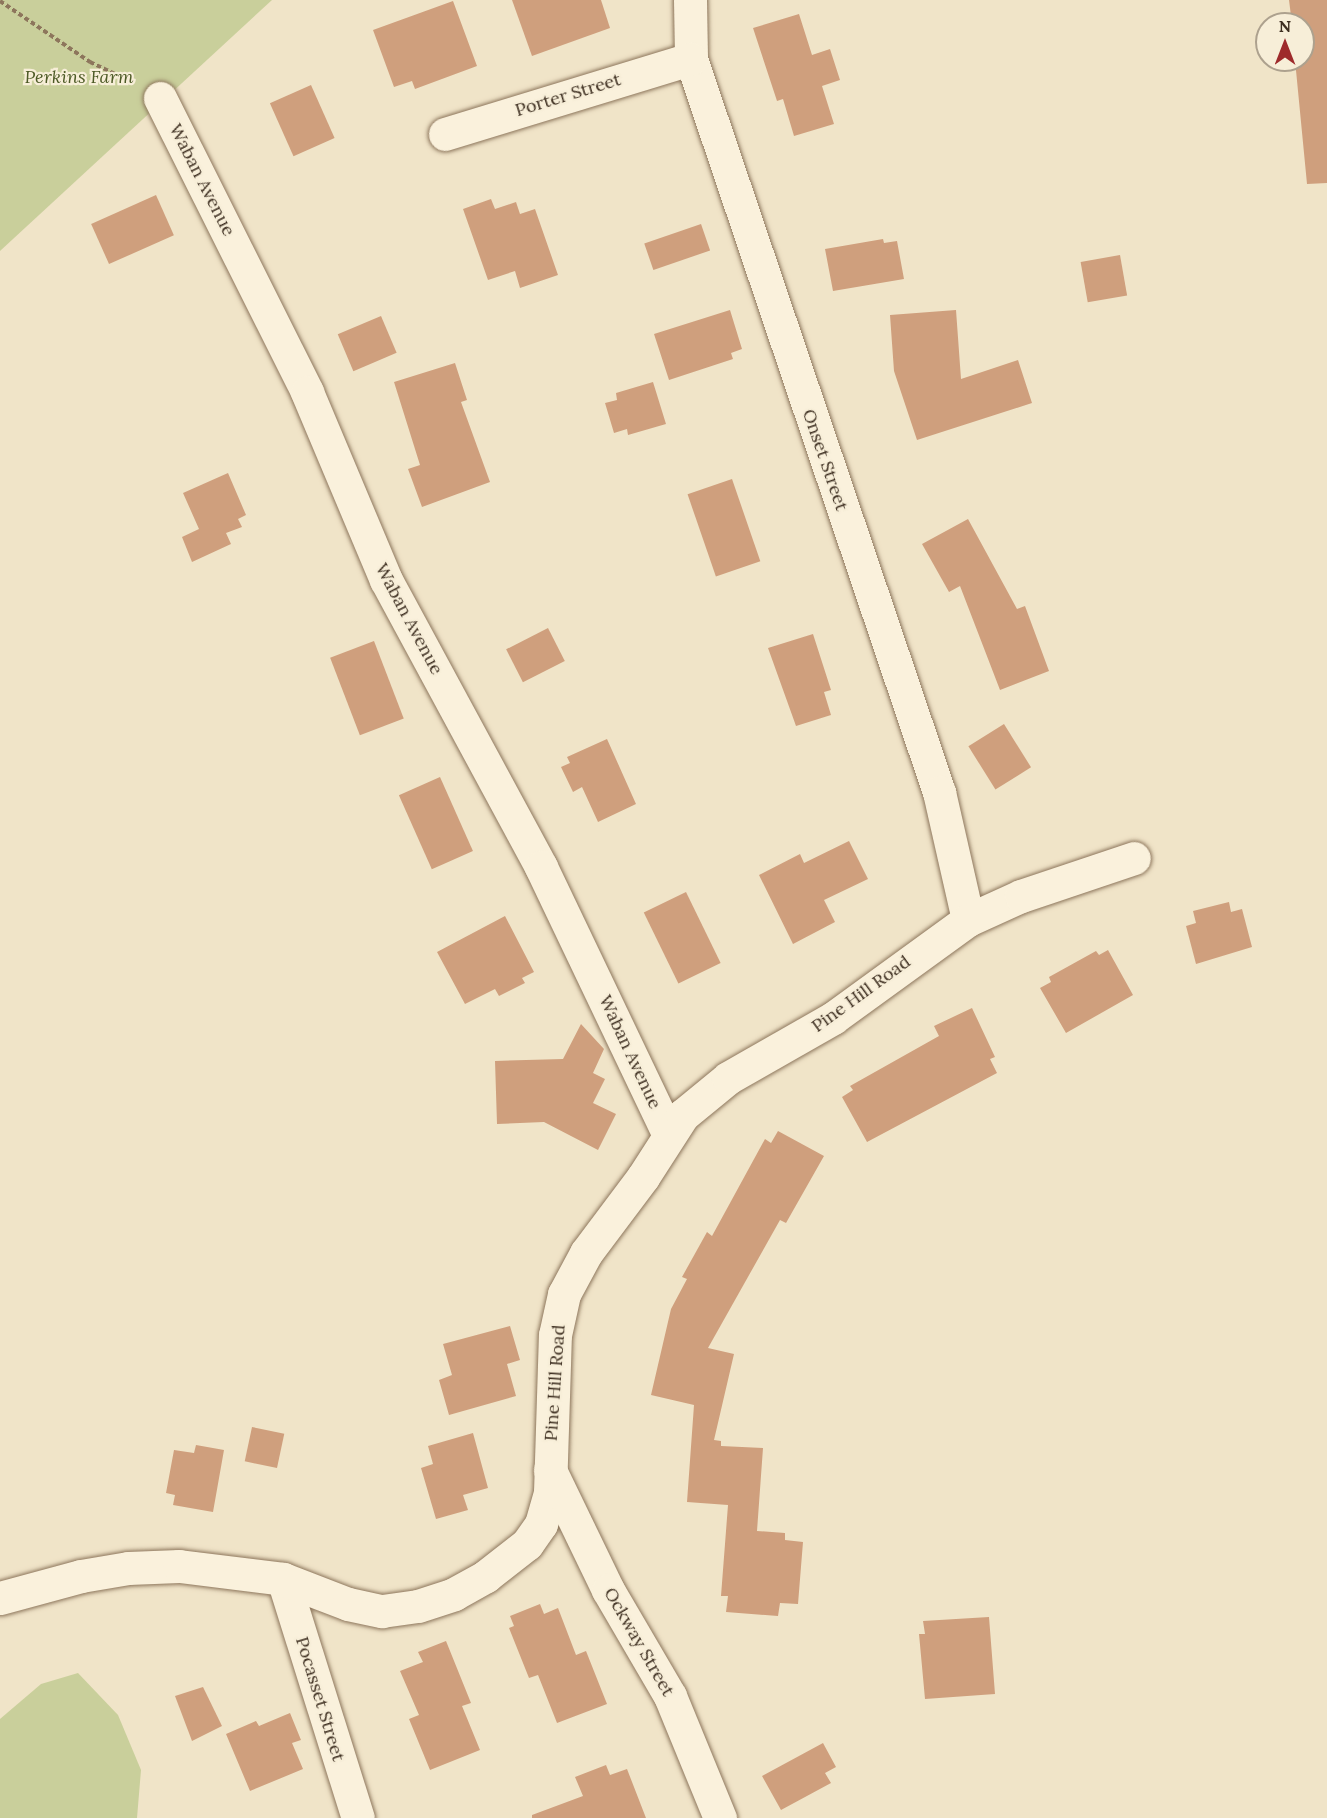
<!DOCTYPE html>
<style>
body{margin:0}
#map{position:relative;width:1327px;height:1818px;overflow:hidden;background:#f0e4c8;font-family:Lora,serif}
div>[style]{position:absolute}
.green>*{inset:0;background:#c9cf9b}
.building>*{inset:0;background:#cf9f7d;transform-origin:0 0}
.path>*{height:4px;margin-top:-2px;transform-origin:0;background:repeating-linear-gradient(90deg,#8d765c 0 4.5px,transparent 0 7.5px)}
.roads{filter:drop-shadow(0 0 2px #8d765c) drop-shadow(0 0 2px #8d765c)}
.street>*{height:33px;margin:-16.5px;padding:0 16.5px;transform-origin:16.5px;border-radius:16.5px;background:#faf1dc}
span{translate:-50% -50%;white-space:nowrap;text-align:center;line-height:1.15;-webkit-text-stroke:4.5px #f7eed8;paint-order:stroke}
.park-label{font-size:18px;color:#4d5a26;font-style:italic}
.street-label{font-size:18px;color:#3d2e20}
.north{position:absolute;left:1255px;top:12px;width:60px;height:60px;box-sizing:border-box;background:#f7eed8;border:2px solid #ada18e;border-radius:50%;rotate:0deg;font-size:16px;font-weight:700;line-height:24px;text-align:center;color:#3d2e20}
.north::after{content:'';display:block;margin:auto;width:21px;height:27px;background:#9e2a2b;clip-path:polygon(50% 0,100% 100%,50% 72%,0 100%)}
</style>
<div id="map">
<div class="green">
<i style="clip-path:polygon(0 0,272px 0,0 251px)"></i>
<i style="clip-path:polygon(78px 1673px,118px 1715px,141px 1770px,137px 1818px,0 1818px,0 1719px,41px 1684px)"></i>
</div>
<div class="building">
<i style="clip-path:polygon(512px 0,601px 0,610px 28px,532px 56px)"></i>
<i style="clip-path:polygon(1289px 0,1327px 0,1327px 183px,1307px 184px,1295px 60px,1303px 60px,1303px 24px,1292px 24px)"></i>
<i style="clip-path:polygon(453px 1px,477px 66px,415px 89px,412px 81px,394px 87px,373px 30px)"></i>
<i style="clip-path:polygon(799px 14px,812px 55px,830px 49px,840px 80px,822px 86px,834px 124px,794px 136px,783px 99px,777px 101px,753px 28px)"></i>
<i style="left:311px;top:85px;width:58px;height:45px;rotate:66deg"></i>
<i style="left:156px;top:195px;width:44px;height:71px;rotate:66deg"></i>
<i style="clip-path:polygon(491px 199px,495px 209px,516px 202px,520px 214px,535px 209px,558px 275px,520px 288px,515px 271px,488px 280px,463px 209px)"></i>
<i style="left:701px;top:224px;width:28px;height:60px;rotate:71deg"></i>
<i style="clip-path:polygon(883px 239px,884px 243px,897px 241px,904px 279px,833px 291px,825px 249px)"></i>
<i style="left:1120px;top:255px;width:41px;height:40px;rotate:80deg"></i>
<i style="clip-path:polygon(730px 310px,742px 349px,731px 353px,733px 359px,669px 380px,654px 334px)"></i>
<i style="clip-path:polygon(956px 310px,961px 379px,1018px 360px,1032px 403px,917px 440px,894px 371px,890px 315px)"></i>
<i style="left:381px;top:316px;width:40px;height:47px;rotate:67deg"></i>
<i style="clip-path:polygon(455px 363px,467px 400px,461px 402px,490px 482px,422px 507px,408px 469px,420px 465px,394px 382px)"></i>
<i style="clip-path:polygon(653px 382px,666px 424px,628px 435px,627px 429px,614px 433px,605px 403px,617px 400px,616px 393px)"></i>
<i style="clip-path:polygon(228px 473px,246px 515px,238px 519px,242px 527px,226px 533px,231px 544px,192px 562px,182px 537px,199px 529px,183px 493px)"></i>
<i style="left:732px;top:479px;width:87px;height:47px;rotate:71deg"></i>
<i style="clip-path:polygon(968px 519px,1017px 609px,1025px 606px,1049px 671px,1000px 690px,960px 586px,949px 592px,922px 544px)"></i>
<i style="left:548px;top:628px;width:37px;height:47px;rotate:63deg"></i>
<i style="clip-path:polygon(813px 634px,831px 690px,824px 692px,831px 715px,796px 726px,768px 648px)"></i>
<i style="left:374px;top:641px;width:83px;height:47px;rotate:69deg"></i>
<i style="left:1004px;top:724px;width:51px;height:42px;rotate:58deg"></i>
<i style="clip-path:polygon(607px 739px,636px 804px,598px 822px,582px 787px,573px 792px,561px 767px,570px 763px,567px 757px)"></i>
<i style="left:440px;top:777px;width:81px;height:45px;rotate:66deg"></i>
<i style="clip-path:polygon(849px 841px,868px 879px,824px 900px,835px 922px,793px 944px,759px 875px,800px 854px,804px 863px)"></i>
<i style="left:686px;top:892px;width:79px;height:47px;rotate:64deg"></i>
<i style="clip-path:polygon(1229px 902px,1231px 912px,1242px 909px,1252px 947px,1196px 964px,1186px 926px,1196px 923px,1193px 911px)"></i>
<i style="clip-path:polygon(505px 916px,534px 972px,522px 978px,525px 983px,499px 996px,495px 989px,465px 1004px,437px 952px)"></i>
<i style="clip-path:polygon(1108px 950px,1133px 995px,1066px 1033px,1040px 988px,1051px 982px,1049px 977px,1096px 951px,1099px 955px)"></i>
<i style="clip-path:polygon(972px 1008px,995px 1057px,990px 1059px,997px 1073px,867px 1142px,842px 1097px,853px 1090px,850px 1086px,939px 1036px,934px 1026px)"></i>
<i style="clip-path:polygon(581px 1024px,604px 1049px,593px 1073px,605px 1079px,593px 1103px,616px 1114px,598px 1150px,544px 1122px,497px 1124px,495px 1061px,563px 1059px)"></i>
<i style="clip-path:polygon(778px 1131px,824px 1156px,786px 1223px,780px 1220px,708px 1348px,734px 1354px,714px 1440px,721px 1441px,721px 1446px,763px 1448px,757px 1531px,785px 1533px,785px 1540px,803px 1542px,798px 1604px,780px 1603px,778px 1616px,726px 1612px,728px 1596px,721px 1596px,728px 1505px,687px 1502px,694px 1405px,651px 1395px,671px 1309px,687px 1279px,682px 1277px,707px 1232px,712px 1236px,765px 1139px,771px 1143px)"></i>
<i style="clip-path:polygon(510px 1326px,520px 1360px,507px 1364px,516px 1396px,449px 1415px,439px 1380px,452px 1375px,443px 1344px)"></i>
<i style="left:252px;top:1427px;width:33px;height:35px;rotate:12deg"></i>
<i style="clip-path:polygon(473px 1433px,488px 1488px,463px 1495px,468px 1510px,436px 1519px,421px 1468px,433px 1464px,428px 1446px)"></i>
<i style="clip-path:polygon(196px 1445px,224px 1450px,213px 1512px,173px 1505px,175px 1495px,166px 1493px,174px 1450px,194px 1453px)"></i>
<i style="clip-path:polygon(540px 1604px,544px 1614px,558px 1608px,576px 1655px,586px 1651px,607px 1704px,557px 1723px,538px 1675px,529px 1678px,509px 1628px,514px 1626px,510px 1616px)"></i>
<i style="clip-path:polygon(989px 1617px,995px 1694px,925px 1699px,919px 1634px,925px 1634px,923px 1621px)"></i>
<i style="clip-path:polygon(446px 1641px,471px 1703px,462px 1706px,480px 1750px,430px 1770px,409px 1719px,419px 1715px,400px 1671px,423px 1662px,418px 1652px)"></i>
<i style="clip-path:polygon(203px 1687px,222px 1726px,192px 1741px,175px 1696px)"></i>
<i style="clip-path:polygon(290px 1713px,301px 1740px,292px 1743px,303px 1769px,250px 1791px,226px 1734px,256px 1721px,259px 1726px)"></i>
<i style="clip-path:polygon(823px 1743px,836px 1767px,825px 1773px,831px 1783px,781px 1810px,762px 1776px)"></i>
<i style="clip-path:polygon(606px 1765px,610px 1775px,627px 1769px,646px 1818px,532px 1818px,532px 1815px,583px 1796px,575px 1777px)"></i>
</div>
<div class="path">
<i style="left:0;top:1px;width:109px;rotate:34.1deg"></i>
<i style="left:90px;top:62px;width:47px;rotate:25.5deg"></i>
</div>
<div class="roads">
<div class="street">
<i style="left:690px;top:0;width:59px;rotate:89deg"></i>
<i style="left:691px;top:59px;width:774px;rotate:71.31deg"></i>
<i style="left:939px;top:792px;width:131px;rotate:77.2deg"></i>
<i style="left:160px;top:98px;width:329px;rotate:63.4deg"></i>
<i style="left:307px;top:392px;width:204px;rotate:67.2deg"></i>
<i style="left:386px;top:580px;width:326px;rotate:61.6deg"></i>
<i style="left:541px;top:867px;width:297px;rotate:64.5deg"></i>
<i style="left:445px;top:134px;width:257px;rotate:-17deg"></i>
<i style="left:550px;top:1470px;width:133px;rotate:64.2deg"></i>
<i style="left:608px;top:1590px;width:123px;rotate:59.7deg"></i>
<i style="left:670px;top:1696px;width:132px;rotate:67.7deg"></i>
<i style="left:283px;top:1579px;width:250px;rotate:72.6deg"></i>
<i style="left:0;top:1598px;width:84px;rotate:-15.2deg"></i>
<i style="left:81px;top:1576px;width:48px;rotate:-9.7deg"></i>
<i style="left:128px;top:1568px;width:51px;rotate:-2.2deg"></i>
<i style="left:179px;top:1566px;width:105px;rotate:7.1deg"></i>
<i style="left:283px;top:1579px;width:70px;rotate:21deg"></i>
<i style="left:348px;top:1604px;width:35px;rotate:12deg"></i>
<i style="left:382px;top:1611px;width:36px;rotate:-8deg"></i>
<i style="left:418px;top:1606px;width:38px;rotate:-18deg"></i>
<i style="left:454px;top:1594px;width:37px;rotate:-29deg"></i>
<i style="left:486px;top:1576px;width:52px;rotate:-38deg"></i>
<i style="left:527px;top:1544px;width:24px;rotate:-55deg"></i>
<i style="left:541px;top:1524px;width:33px;rotate:-74deg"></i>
<i style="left:550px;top:1492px;width:157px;rotate:-88.2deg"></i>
<i style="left:555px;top:1335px;width:42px;rotate:-77.6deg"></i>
<i style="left:564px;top:1294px;width:47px;rotate:-61.8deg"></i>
<i style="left:586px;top:1253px;width:95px;rotate:-53.1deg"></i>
<i style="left:643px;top:1177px;width:74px;rotate:-57.2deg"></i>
<i style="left:683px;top:1115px;width:58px;rotate:-39.4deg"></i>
<i style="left:728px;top:1078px;width:121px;rotate:-29.7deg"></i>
<i style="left:833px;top:1018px;width:167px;rotate:-36deg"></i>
<i style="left:968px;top:920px;width:58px;rotate:-24.4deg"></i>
<i style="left:1021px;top:896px;width:119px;rotate:-18.6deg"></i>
</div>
</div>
<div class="park-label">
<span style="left:79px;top:77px">Perkins Farm</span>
</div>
<div class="street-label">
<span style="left:568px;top:95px;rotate:-17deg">Porter Street</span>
<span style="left:202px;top:180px;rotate:63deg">Waban Avenue</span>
<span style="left:825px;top:460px;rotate:71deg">Onset Street</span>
<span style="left:409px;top:619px;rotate:62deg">Waban Avenue</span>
<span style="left:861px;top:994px;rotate:-36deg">Pine Hill Road</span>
<span style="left:630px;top:1052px;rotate:65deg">Waban Avenue</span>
<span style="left:555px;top:1383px;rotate:-86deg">Pine Hill Road</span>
<span style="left:639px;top:1642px;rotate:60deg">Ockway Street</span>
<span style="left:320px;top:1699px;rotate:73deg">Pocasset Street</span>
</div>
<div class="north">N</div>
</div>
